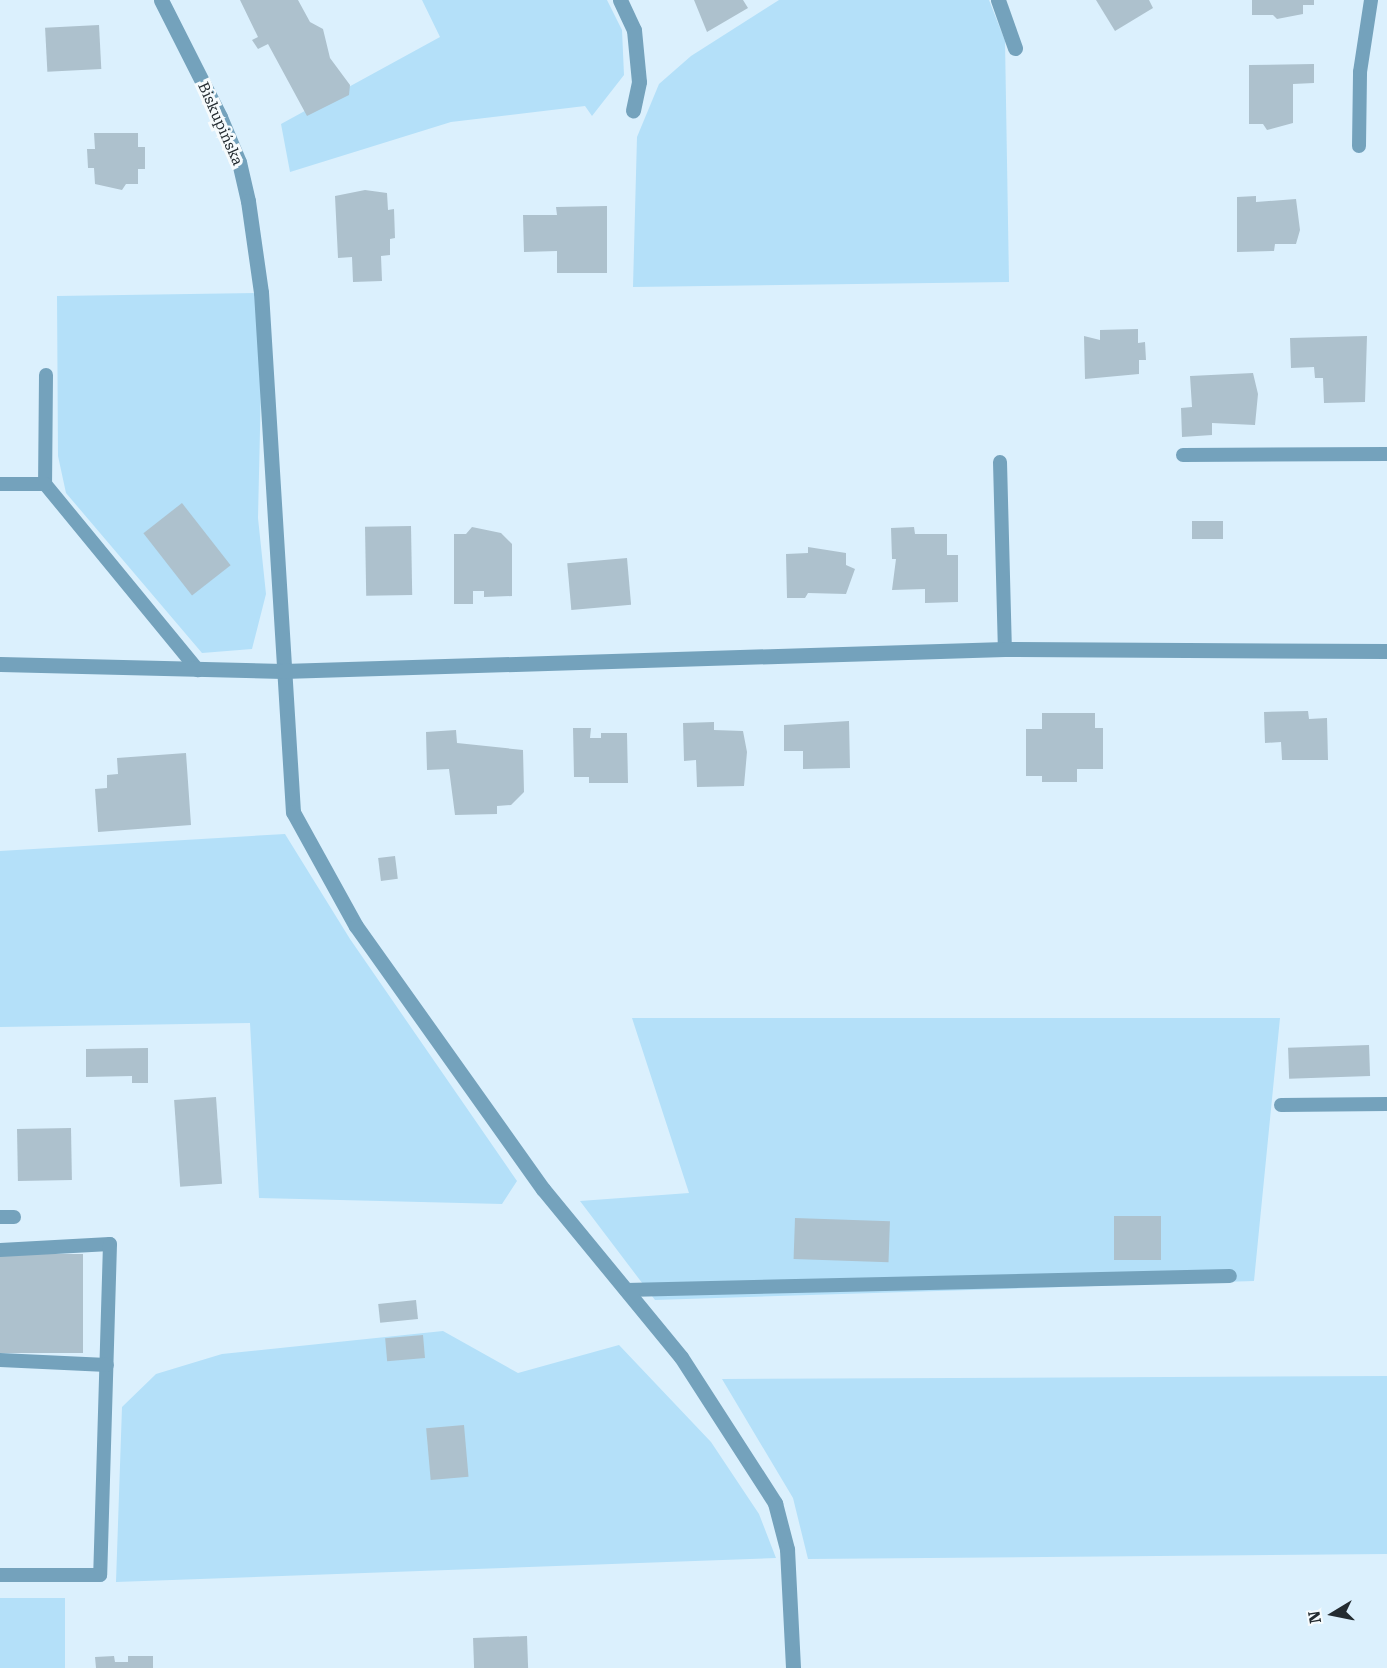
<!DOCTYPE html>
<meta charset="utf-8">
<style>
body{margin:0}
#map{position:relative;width:1387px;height:1668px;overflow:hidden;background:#dbf0fd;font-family:"Roboto Serif",serif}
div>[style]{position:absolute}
.green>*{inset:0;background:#b4e0f9;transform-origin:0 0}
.building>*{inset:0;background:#adc1cd;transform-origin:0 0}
.lane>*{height:14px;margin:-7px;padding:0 7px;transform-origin:7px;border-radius:7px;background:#74a2bc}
.street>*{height:15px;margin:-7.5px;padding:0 7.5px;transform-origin:7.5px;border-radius:7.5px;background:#74a2bc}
span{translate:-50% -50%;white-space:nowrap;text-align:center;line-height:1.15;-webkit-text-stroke:6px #f6fbfd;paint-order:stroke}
.street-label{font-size:15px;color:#232b30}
.north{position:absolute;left:1303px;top:1584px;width:60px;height:60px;-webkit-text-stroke:4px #f6fbfd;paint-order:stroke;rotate:260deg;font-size:16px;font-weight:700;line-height:24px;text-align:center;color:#232b30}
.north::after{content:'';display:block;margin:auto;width:21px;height:27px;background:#232b30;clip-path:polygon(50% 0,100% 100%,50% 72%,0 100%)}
</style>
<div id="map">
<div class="green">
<i style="clip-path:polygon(422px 0,607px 0,622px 30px,624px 75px,592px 116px,585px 106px,451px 122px,290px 172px,281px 124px,440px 37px)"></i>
<i style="clip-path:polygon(779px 0,989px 0,1005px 41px,1009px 282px,633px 287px,637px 137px,659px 84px,691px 56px)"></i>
<i style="clip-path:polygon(256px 293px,261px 386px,258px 518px,266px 594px,252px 649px,202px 653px,66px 493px,58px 456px,57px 296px)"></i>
<i style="clip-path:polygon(285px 834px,350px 939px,517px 1181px,502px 1204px,259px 1198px,250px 1023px,0 1027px,0 851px)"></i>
<i style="clip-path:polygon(632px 1018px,1280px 1018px,1254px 1281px,655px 1300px,580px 1201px,689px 1193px)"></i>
<i style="clip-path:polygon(443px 1331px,518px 1373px,619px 1345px,711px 1442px,759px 1514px,776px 1558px,116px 1582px,122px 1407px,156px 1374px,222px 1354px)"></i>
<i style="clip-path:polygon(1387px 1376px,1387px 1554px,808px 1559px,793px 1498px,722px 1379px)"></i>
<i style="left:0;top:1598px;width:65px;height:70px"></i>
</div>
<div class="building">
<i style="clip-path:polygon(240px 0,298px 0,310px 22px,323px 29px,330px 58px,350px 85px,349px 95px,307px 116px,268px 44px,258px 49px,252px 40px,258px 37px)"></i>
<i style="clip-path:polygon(694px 0,743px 0,748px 8px,707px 32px)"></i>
<i style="clip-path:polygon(1096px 0,1149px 0,1153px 8px,1115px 31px)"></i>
<i style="clip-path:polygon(1252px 0,1314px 0,1314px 5px,1303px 5px,1303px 14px,1277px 19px,1273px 15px,1252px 15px)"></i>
<i style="left:99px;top:25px;width:44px;height:54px;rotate:87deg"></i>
<i style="clip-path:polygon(1314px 64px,1314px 83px,1293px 84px,1293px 123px,1267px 130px,1263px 124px,1249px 124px,1249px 65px)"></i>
<i style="clip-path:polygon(94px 133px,138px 133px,138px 147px,145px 147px,145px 169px,138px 169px,138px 184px,126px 184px,122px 190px,95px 184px,94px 168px,88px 168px,87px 149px,95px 149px)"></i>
<i style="clip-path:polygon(365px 190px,387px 193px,388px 210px,394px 209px,395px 238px,390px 239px,390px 255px,381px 256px,382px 281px,353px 282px,352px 257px,338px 258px,335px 196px)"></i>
<i style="clip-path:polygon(1256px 196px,1256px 202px,1296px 199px,1300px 230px,1296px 244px,1275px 244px,1274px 251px,1237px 252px,1237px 197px)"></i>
<i style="clip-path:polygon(607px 206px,607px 273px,557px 273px,557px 251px,524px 252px,523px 215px,557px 215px,556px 207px)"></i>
<i style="clip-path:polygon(1138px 329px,1138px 343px,1145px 342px,1146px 360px,1139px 360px,1139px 374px,1085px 379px,1084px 336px,1100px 340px,1100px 330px)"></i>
<i style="clip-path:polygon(1367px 336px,1365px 402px,1324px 403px,1323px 378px,1315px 378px,1314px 367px,1291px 368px,1290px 338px)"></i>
<i style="clip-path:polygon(1253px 373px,1258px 394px,1255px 425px,1212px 423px,1212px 435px,1182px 437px,1181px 408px,1192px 407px,1190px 376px)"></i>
<i style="left:182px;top:503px;width:79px;height:49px;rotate:52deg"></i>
<i style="left:1223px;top:521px;width:18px;height:31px;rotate:90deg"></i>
<i style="left:411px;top:526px;width:69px;height:46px;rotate:89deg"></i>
<i style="clip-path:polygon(472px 527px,501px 533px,512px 544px,512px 596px,484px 597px,484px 591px,473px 591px,473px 604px,454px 604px,454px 534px,466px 534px)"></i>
<i style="clip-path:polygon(914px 527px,915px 534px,947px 534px,947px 555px,958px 555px,958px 602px,925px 603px,925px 589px,892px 590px,896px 559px,892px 559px,891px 528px)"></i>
<i style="clip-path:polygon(808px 547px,846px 553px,846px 565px,855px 569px,846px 594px,808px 593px,805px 598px,787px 598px,786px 554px,808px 553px)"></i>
<i style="left:627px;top:558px;width:47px;height:60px;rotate:85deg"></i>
<i style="clip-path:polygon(1308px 711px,1309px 719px,1327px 718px,1328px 760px,1282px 760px,1281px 742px,1265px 743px,1264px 712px)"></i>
<i style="clip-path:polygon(1042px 713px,1095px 713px,1095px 728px,1103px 728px,1103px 769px,1077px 769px,1077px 782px,1042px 782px,1042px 776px,1026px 776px,1026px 729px,1042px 729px)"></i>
<i style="clip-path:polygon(849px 721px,850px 768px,803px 769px,803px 751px,784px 751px,784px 725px)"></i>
<i style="clip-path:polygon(714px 722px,714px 730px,743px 731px,747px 752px,744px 786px,697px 787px,696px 760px,684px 761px,683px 723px)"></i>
<i style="clip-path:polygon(573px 728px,591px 728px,590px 738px,601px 738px,601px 733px,627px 733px,628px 783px,589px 783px,589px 777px,574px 777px)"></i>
<i style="clip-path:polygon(456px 730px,457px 743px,523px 750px,524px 792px,511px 805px,497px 806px,497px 814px,455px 815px,449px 769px,427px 770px,426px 732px)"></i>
<i style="clip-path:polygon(186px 753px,191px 825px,98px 832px,95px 789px,107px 788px,107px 775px,118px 774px,117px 758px)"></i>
<i style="left:395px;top:856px;width:23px;height:17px;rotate:83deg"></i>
<i style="left:1369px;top:1045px;width:31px;height:81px;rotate:88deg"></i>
<i style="clip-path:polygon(148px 1048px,148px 1083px,132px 1083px,132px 1076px,86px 1077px,86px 1049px)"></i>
<i style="left:216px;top:1097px;width:87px;height:42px;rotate:86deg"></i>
<i style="left:71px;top:1128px;width:52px;height:54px;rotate:89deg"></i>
<i style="left:1114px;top:1216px;width:47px;height:44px"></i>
<i style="left:795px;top:1218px;width:95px;height:41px;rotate:2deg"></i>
<i style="left:0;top:1254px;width:83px;height:99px"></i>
<i style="left:416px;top:1300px;width:19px;height:38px;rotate:84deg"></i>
<i style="left:423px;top:1335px;width:23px;height:38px;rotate:85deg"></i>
<i style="left:464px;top:1425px;width:52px;height:38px;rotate:85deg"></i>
<i style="left:527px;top:1636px;width:32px;height:54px;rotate:88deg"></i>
<i style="clip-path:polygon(114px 1656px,115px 1662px,128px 1662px,128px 1656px,153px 1656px,153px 1668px,96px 1668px,95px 1657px)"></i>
</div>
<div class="lane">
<i style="left:1359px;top:146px;width:74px;rotate:-89.2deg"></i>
<i style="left:1360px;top:72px;width:73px;rotate:-81.3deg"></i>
<i style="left:46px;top:375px;width:109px;rotate:90.5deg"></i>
<i style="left:45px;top:484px;width:241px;rotate:50.6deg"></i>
<i style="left:1183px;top:455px;width:204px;rotate:-0.3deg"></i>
<i style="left:1000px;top:462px;width:187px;rotate:88.5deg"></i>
<i style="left:0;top:484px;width:45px"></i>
<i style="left:1281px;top:1105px;width:106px;rotate:-0.5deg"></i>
<i style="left:0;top:1217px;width:14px"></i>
<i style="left:0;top:1250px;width:110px;rotate:-3.1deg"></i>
<i style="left:110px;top:1244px;width:331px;rotate:91.7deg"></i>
<i style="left:100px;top:1575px;width:100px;rotate:180deg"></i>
<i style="left:626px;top:1290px;width:604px;rotate:-1.33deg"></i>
<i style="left:0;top:1360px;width:107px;rotate:2.7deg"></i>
</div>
<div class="street">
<i style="left:161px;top:0;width:131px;rotate:63.2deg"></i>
<i style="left:220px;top:117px;width:49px;rotate:67.1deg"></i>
<i style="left:239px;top:162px;width:40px;rotate:77deg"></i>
<i style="left:248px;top:201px;width:92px;rotate:81.9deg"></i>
<i style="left:261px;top:292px;width:521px;rotate:86.48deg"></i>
<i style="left:293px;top:812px;width:130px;rotate:61.1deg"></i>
<i style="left:356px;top:926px;width:323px;rotate:54.6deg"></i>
<i style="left:543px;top:1189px;width:217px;rotate:50.6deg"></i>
<i style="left:681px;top:1357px;width:174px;rotate:57.2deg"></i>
<i style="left:775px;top:1503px;width:48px;rotate:75.4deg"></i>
<i style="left:787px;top:1549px;width:119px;rotate:87.1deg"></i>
<i style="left:620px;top:0;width:33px;rotate:65deg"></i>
<i style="left:634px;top:30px;width:52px;rotate:84.5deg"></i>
<i style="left:639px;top:82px;width:29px;rotate:102deg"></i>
<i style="left:998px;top:0;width:51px;rotate:70.5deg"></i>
<i style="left:0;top:664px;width:283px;rotate:1.4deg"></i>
<i style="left:283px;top:671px;width:722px;rotate:-1.75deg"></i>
<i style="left:1005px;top:649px;width:382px;rotate:0.3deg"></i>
</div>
<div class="street-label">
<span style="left:220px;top:124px;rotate:66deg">Biskupińska</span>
</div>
<div class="north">N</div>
</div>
